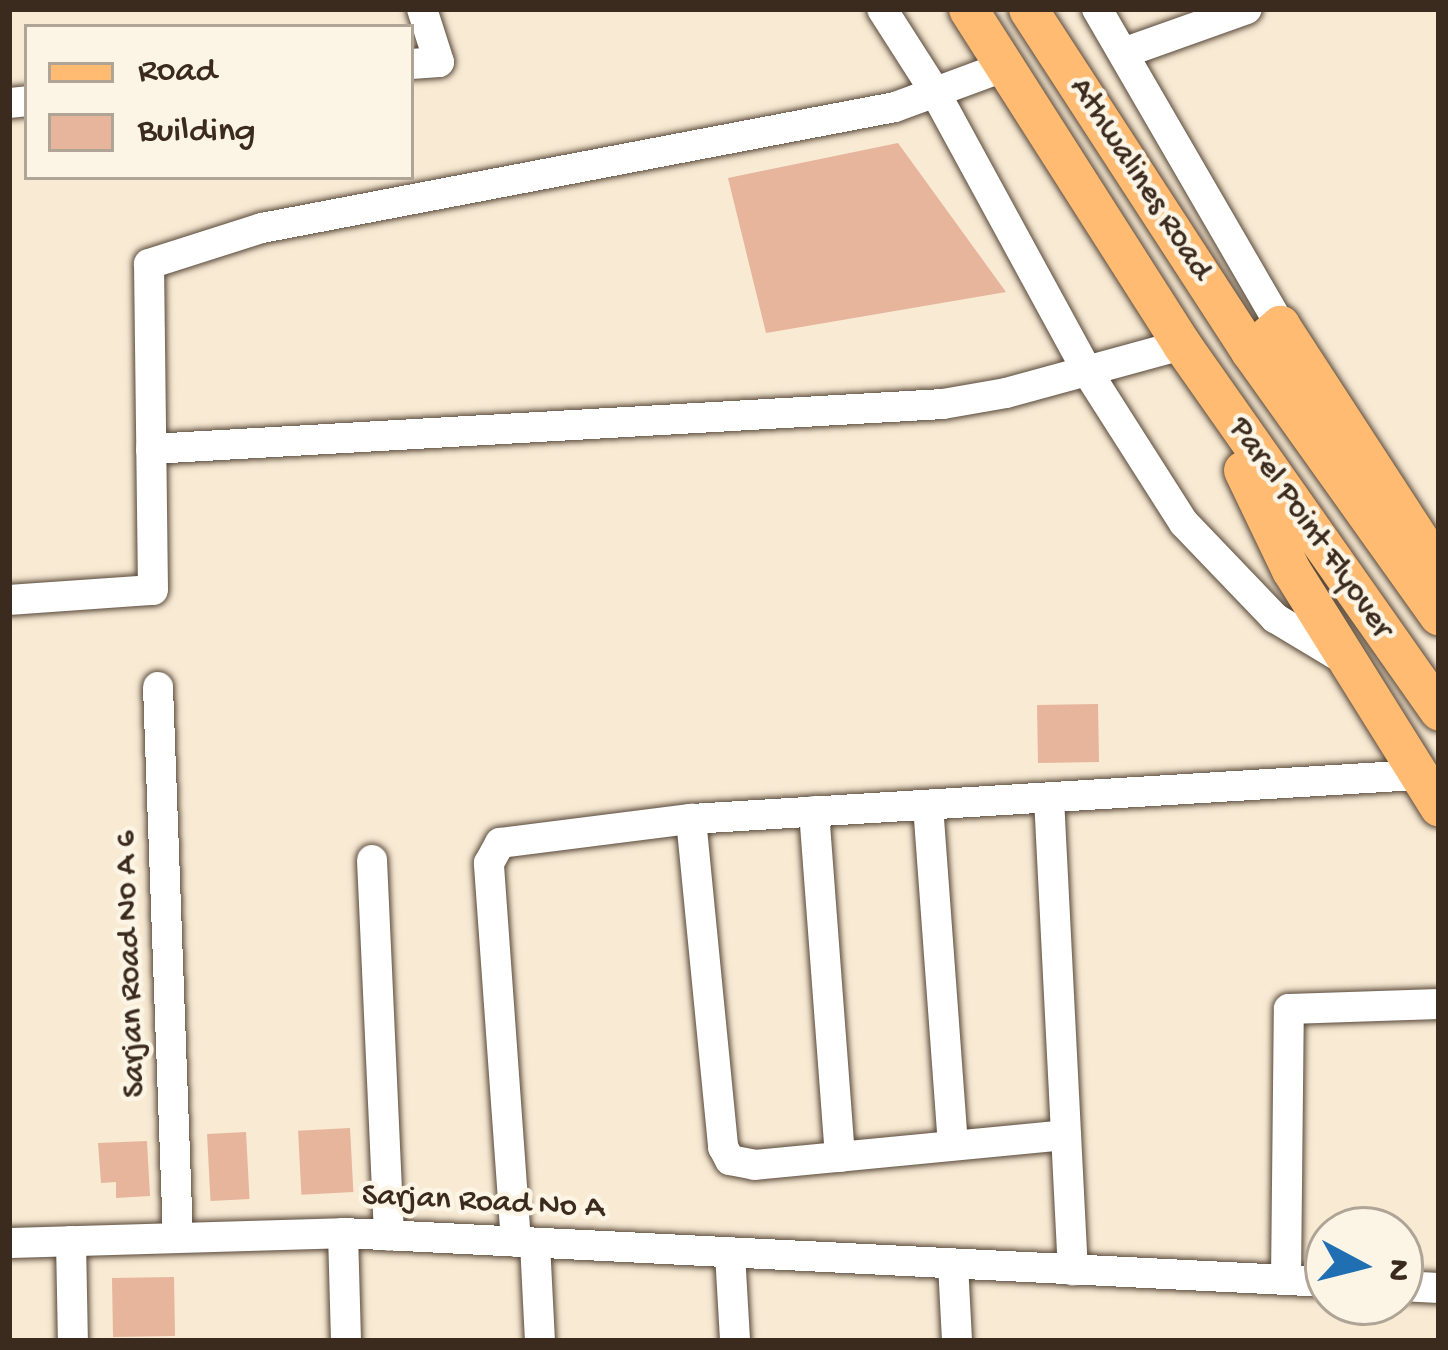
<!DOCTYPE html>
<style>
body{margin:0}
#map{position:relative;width:1448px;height:1350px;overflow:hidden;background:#f8ead3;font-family:"Gochi Hand",sans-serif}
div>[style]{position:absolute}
.building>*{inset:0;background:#e7b49c;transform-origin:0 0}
.roads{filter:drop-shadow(0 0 3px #574739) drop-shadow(0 0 3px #574739)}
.minor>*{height:30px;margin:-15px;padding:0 15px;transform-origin:15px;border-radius:15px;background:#fff}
.major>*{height:39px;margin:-19.5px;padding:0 19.5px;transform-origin:19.5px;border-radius:19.5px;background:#ffbb71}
span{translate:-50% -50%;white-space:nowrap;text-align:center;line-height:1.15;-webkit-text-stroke:9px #fcf5e5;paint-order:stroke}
.street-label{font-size:33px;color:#3b2a1e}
.frame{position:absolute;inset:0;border:12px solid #3b2a1e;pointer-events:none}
.legend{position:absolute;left:24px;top:24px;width:390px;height:156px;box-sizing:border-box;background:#fcf5e5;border:3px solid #afa495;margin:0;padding:15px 21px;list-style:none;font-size:36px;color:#3b2a1e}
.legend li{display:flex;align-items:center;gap:24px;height:60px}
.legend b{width:60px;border:3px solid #afa495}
.north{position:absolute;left:1304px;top:1206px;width:120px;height:120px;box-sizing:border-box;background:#fcf5e5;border:3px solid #afa495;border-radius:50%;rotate:97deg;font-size:33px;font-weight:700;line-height:48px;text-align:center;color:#3b2a1e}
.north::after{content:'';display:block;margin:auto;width:42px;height:54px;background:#1f6fb2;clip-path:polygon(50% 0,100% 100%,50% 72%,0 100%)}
</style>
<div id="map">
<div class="building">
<i style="clip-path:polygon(898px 143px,1006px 292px,766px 333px,728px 178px)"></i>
<i style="left:1098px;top:704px;width:58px;height:61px;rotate:89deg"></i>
<i style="left:350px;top:1128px;width:64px;height:52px;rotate:87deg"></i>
<i style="left:246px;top:1132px;width:67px;height:39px;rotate:87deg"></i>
<i style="clip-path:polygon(147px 1141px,150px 1196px,116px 1198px,116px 1182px,101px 1183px,98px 1143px)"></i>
<i style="left:174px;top:1277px;width:59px;height:62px;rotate:89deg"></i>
</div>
<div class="roads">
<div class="minor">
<i style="left:882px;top:9px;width:98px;rotate:57.4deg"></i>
<i style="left:935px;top:92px;width:318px;rotate:61.4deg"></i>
<i style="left:1087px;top:371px;width:180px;rotate:57.5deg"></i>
<i style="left:1184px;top:523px;width:132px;rotate:46.2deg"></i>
<i style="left:1275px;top:618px;width:82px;rotate:31deg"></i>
<i style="left:1097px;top:9px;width:365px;rotate:59.9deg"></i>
<i style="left:1126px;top:52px;width:128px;rotate:-19.6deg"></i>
<i style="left:411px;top:64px;width:28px;rotate:-4deg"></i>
<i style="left:439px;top:62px;width:56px;rotate:-107.8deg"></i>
<i style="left:9px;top:103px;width:18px;rotate:-6deg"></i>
<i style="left:151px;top:449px;width:793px;rotate:-3.25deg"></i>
<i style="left:943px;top:404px;width:64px;rotate:-9.9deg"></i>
<i style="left:1006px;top:393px;width:182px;rotate:-15.3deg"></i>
<i style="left:9px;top:600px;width:144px;rotate:-4deg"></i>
<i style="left:153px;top:590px;width:326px;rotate:-90.7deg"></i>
<i style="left:149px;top:264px;width:119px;rotate:-17.7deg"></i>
<i style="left:262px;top:228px;width:644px;rotate:-10.82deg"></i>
<i style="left:895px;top:107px;width:118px;rotate:-20.3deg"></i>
<i style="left:158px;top:687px;width:551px;rotate:87.92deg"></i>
<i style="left:1049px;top:798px;width:473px;rotate:87.1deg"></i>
<i style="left:928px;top:805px;width:341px;rotate:85.8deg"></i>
<i style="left:814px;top:811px;width:347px;rotate:85.7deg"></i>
<i style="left:691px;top:819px;width:330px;rotate:84.4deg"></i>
<i style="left:723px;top:1147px;width:15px;rotate:62deg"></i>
<i style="left:730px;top:1160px;width:25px;rotate:11deg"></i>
<i style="left:755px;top:1165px;width:312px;rotate:-5.5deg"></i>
<i style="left:372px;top:860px;width:376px;rotate:87.4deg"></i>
<i style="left:343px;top:1233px;width:108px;rotate:88.4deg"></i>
<i style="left:71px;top:1241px;width:100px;rotate:88.9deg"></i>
<i style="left:516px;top:1242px;width:380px;rotate:-94.1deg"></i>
<i style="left:489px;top:863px;width:23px;rotate:-61deg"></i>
<i style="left:500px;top:843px;width:193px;rotate:-7.2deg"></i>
<i style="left:691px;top:819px;width:726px;rotate:-3.47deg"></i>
<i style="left:9px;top:1243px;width:334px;rotate:-1.7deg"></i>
<i style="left:343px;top:1233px;width:986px;rotate:2.85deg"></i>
<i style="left:535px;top:1243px;width:98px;rotate:87.1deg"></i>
<i style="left:730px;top:1253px;width:88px;rotate:86.7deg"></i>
<i style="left:953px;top:1264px;width:77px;rotate:87deg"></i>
<i style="left:1286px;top:1280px;width:271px;rotate:-89.4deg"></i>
<i style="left:1289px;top:1009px;width:150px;rotate:-1.9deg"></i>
<i style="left:1400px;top:1286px;width:39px;rotate:3deg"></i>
</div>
<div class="major">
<i style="left:968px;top:9px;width:398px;rotate:57.5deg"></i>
<i style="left:1182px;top:345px;width:447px;rotate:54.9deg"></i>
<i style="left:1028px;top:9px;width:408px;rotate:57deg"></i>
<i style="left:1250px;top:351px;width:325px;rotate:54.5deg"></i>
<i style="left:1250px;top:351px;width:40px;rotate:-41deg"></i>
<i style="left:1280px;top:325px;width:292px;rotate:57deg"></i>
<i style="left:1243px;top:470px;width:111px;rotate:64.4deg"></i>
<i style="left:1291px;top:570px;width:279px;rotate:58deg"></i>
</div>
</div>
<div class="street-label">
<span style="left:1139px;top:180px;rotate:57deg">Athwalines Road</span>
<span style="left:1309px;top:529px;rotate:55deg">Parel Point Flyover</span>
<span style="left:132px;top:964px;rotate:-92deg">Sarjan Road No A 6</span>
<span style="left:483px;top:1204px;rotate:3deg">Sarjan Road No A</span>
</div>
<div class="frame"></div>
<ul class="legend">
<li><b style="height:15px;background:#ffbb71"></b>Road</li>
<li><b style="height:33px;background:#e7b49c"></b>Building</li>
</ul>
<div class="north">N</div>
</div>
